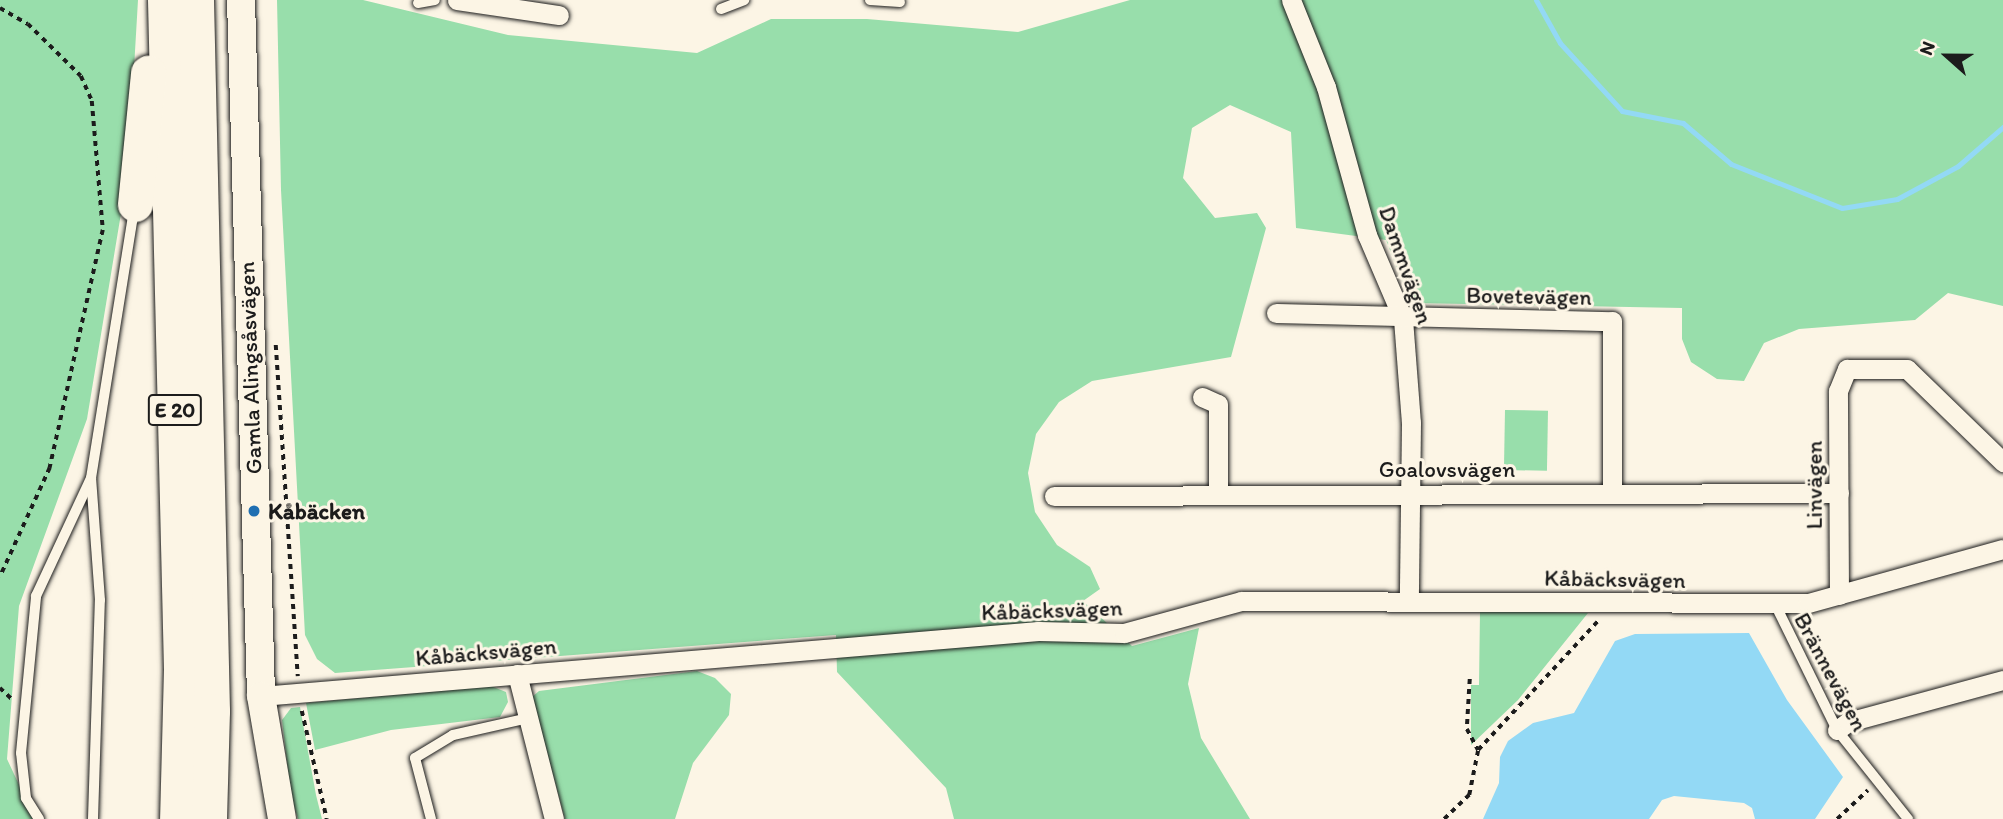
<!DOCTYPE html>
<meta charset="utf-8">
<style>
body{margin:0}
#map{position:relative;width:2003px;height:819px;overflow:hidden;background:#fcf5e5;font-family:Itim,sans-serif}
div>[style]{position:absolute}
.green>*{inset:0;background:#98deab;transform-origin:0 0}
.water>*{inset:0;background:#93d9f5}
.stream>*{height:5px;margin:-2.5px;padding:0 2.5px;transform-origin:2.5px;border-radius:2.5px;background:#93d9f5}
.path>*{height:3.5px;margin-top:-1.75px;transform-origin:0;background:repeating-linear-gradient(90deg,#1c1c1c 0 5px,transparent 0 10px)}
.roads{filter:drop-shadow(0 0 2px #1c1c1c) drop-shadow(0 0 2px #1c1c1c)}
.lane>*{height:10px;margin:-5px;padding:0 5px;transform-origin:5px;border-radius:5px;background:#fcf5e5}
.street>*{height:19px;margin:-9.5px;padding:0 9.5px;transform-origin:9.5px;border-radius:9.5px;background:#fcf5e5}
.secondary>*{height:28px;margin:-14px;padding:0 14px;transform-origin:14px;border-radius:14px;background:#fcf5e5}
.highway>*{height:35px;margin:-17.5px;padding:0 17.5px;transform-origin:17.5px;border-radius:17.5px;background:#fcf5e5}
.dots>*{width:19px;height:19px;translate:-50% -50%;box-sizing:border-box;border:4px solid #fcf5e5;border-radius:50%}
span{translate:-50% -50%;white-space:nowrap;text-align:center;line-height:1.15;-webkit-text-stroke:6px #fcf5e5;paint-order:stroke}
.shield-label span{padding:2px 5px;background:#fcf5e5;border:2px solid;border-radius:5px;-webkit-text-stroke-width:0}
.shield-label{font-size:21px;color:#1c1c1c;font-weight:700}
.street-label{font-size:23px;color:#1c1c1c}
.poi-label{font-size:23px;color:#1c1c1c;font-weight:700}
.left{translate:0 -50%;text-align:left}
.north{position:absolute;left:1912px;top:21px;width:70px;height:70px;-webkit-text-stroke:5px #fcf5e5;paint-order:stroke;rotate:291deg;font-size:19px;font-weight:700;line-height:28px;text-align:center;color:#1c1c1c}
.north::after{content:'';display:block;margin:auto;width:24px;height:32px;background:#1c1c1c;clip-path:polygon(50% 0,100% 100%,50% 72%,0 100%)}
</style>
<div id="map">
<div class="green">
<i style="clip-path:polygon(0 0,138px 0,128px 171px,87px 419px,19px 606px,7px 759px,35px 819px,0 819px)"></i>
<i style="clip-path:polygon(277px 0,363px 0,508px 35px,697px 53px,771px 19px,867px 19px,1018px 32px,1130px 0,2003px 0,2003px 306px,1948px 293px,1915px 320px,1799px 329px,1764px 343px,1744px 381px,1717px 379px,1691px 362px,1682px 339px,1682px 308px,1411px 303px,1386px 240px,1296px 228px,1291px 132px,1230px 105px,1192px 128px,1183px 178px,1215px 218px,1257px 213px,1266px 228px,1231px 357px,1092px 381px,1059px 402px,1036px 434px,1028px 473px,1035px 512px,1057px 545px,1090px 567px,1100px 589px,1083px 601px,1132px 646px,1199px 628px,1188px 684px,1201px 738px,1250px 819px,954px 819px,946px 788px,837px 672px,836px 635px,335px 673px,317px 659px,305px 635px,281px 190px)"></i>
<i style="left:1505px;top:410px;width:43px;height:60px;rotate:1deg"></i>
<i style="clip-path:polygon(1480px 611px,1588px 613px,1518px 700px,1471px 745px,1471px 685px,1479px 685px)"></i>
<i style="clip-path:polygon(697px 671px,715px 678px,731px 694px,729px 715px,693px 763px,675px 819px,565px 819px,532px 697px,539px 691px)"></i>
<i style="clip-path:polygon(491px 686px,506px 692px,508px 702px,500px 717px,391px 730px,315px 750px,306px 703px)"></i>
<i style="clip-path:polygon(300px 707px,316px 795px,322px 819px,298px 819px,291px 797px,282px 720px,291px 708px)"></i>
</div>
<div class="water">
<i style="clip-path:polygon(1749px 633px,1787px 700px,1843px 777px,1815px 819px,1755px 819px,1752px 808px,1744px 803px,1674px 796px,1662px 800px,1649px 819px,1483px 819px,1499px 783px,1500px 757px,1508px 741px,1533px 723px,1574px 713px,1615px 641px,1635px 634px)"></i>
</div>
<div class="stream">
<i style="left:1536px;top:0;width:49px;rotate:60.8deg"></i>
<i style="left:1560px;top:43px;width:92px;rotate:47.6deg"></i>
<i style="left:1622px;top:111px;width:62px;rotate:11.1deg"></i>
<i style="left:1683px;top:123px;width:63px;rotate:40.5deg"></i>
<i style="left:1731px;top:164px;width:119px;rotate:21.6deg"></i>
<i style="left:1842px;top:208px;width:56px;rotate:-9.3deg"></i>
<i style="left:1897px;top:199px;width:69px;rotate:-28.4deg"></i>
<i style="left:1958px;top:166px;width:60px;rotate:-40.9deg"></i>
</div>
<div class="path">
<i style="left:0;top:8px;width:32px;rotate:30deg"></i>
<i style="left:28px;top:24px;width:74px;rotate:44.5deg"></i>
<i style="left:81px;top:76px;width:27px;rotate:66deg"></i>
<i style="left:92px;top:101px;width:129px;rotate:85.1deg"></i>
<i style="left:103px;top:230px;width:244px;rotate:102.6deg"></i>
<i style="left:50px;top:468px;width:120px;rotate:114.6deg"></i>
<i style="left:276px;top:345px;width:332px;rotate:86.2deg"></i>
<i style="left:1470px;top:679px;width:50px;rotate:93.4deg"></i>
<i style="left:1467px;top:729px;width:24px;rotate:62deg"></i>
<i style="left:0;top:688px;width:18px;rotate:43deg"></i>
<i style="left:302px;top:711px;width:111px;rotate:77deg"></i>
<i style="left:1444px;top:819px;width:35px;rotate:-44deg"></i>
<i style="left:1469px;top:795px;width:46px;rotate:-78.7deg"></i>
<i style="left:1478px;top:750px;width:176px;rotate:-47.1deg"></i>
<i style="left:1837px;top:819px;width:42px;rotate:-43.1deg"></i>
</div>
<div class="roads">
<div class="lane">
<i style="left:870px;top:0;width:30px;rotate:4deg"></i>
<i style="left:418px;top:3px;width:17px;rotate:-10deg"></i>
<i style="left:721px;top:9px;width:25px;rotate:-21deg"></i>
<i style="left:1776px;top:606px;width:138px;rotate:63.8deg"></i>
<i style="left:1837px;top:730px;width:114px;rotate:51.4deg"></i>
<i style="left:39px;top:819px;width:25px;rotate:-122deg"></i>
<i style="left:26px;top:798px;width:45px;rotate:-96.3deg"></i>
<i style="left:21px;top:753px;width:158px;rotate:-84.5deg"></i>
<i style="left:36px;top:596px;width:130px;rotate:-65deg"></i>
<i style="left:93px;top:819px;width:219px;rotate:-88.2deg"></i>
<i style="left:100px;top:600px;width:122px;rotate:-94.2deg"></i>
<i style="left:91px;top:478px;width:270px;rotate:-80.9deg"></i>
<i style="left:431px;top:819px;width:63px;rotate:-104.7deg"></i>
<i style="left:415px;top:758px;width:44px;rotate:-31.2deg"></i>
<i style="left:453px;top:735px;width:78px;rotate:-12.6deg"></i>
</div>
<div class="street">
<i style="left:457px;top:0;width:103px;rotate:8.4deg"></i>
<i style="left:1291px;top:0;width:94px;rotate:68.1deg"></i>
<i style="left:1326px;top:87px;width:154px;rotate:74.5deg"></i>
<i style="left:1367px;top:235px;width:91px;rotate:66.8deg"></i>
<i style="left:1403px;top:319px;width:104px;rotate:85.6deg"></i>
<i style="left:1411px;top:423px;width:176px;rotate:90.7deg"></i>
<i style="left:1276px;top:313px;width:336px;rotate:1.4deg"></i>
<i style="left:1612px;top:321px;width:170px;rotate:90deg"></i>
<i style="left:1202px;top:397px;width:17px;rotate:24deg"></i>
<i style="left:1218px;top:404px;width:91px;rotate:90deg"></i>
<i style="left:1054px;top:496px;width:785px;rotate:-0.22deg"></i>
<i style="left:1839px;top:595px;width:204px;rotate:-90.3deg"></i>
<i style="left:1838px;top:391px;width:24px;rotate:-68deg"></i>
<i style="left:1847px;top:369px;width:60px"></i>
<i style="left:1907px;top:369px;width:134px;rotate:44.1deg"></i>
<i style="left:517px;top:674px;width:150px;rotate:75.7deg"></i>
<i style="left:261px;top:696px;width:780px;rotate:-4.78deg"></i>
<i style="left:1038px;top:631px;width:86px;rotate:1.3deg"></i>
<i style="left:1124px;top:633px;width:121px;rotate:-15.3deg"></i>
<i style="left:1241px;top:601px;width:567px;rotate:0.2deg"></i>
<i style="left:1808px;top:603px;width:202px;rotate:-15.5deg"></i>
<i style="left:1837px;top:730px;width:14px;rotate:-36deg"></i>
<i style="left:1848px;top:722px;width:161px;rotate:-15.2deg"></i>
</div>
<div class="secondary">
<i style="left:241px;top:0;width:696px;rotate:88.35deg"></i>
<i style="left:261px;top:696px;width:125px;rotate:80.3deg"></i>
</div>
<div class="highway">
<i style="left:165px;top:0;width:669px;rotate:88.63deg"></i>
<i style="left:181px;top:669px;width:150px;rotate:91.5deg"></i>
<i style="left:196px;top:0;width:711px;rotate:88.71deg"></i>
<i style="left:212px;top:711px;width:108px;rotate:91.6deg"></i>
<i style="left:135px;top:204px;width:132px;rotate:-84.3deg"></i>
</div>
</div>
<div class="dots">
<i style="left:254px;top:511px;background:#1f6fb2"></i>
</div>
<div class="shield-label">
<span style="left:175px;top:410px">E 20</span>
</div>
<div class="street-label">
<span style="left:1406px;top:265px;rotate:71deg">Dammvägen</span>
<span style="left:1529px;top:296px;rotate:1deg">Bovetevägen</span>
<span style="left:250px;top:368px;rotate:-92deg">Gamla Alingsåsvägen</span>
<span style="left:1447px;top:469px">Goalovsvägen</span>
<span style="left:1814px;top:485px;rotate:-90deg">Linvägen</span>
<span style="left:1615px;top:579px;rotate:1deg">Kåbäcksvägen</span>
<span style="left:1052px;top:610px;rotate:-2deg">Kåbäcksvägen</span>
<span style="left:486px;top:652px;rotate:-5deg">Kåbäcksvägen</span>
<span style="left:1831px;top:672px;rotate:62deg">Brännevägen</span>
</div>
<div class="poi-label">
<span class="left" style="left:268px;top:511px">Kåbäcken</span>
</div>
<div class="north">N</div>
</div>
